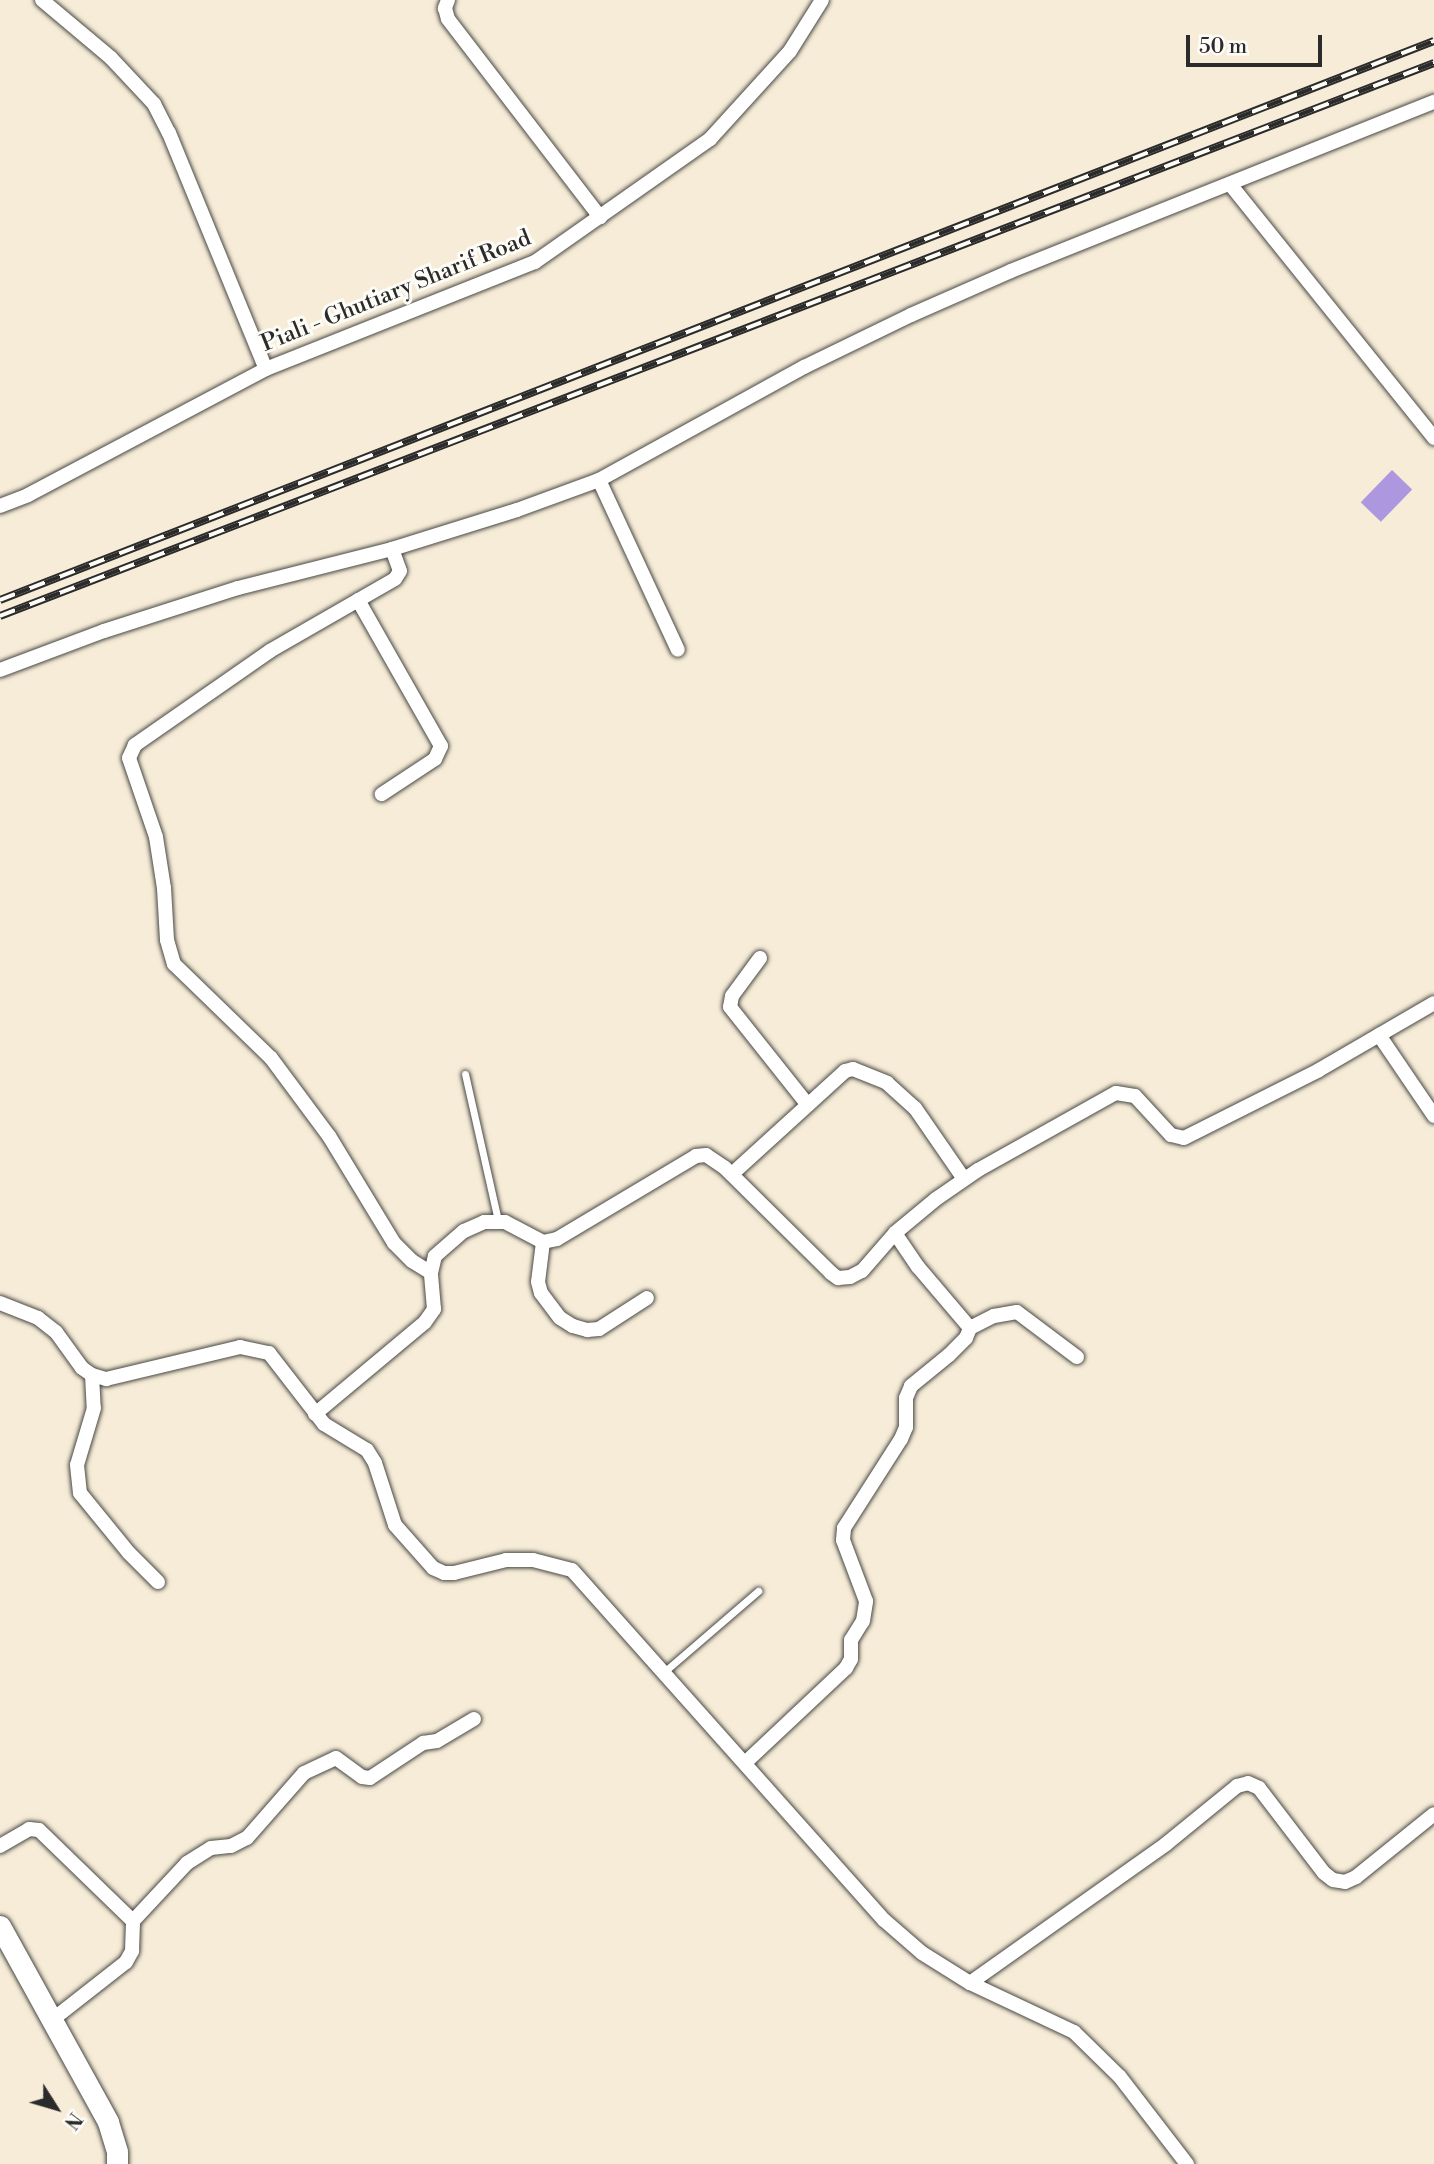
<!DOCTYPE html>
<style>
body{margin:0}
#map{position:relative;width:1434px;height:2164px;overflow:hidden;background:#f6ecd7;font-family:"Libre Bodoni",serif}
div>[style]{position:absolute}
.building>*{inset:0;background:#ad97de;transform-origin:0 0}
.roads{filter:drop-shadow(0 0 2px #494845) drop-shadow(0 0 2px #494845)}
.lane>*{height:7px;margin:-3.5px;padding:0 3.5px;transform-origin:3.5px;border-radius:3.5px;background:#fff}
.street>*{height:14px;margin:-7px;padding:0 7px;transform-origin:7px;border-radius:7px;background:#fff}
.secondary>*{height:21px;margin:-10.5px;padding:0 10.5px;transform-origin:10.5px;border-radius:10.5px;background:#fff}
.rail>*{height:8px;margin-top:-4px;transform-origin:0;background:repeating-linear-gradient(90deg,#fdfcf7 0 16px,#2b2b2b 0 32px);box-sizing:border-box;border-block:2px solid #2b2b2b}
span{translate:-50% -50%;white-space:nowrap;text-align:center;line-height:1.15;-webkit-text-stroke:6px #fdfcf7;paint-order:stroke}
.street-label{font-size:23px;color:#2b2b2b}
.north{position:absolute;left:21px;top:2073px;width:70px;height:70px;-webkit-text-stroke:5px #fdfcf7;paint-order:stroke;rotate:127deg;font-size:19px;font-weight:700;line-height:28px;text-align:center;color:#2b2b2b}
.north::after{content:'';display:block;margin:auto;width:24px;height:32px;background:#2b2b2b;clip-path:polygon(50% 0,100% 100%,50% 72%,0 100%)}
.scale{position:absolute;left:1186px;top:35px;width:136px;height:32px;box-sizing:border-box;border:4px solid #2b2b2b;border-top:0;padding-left:9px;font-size:21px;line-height:24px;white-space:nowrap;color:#2b2b2b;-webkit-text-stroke:5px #fdfcf7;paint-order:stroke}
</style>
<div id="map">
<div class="building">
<i style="left:1392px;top:470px;width:28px;height:45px;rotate:44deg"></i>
</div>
<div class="roads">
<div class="lane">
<i style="left:465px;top:1074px;width:151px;rotate:77.3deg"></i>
<i style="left:665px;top:1671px;width:123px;rotate:-40.7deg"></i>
</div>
<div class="street">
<i style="left:42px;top:0;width:90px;rotate:40deg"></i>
<i style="left:111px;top:58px;width:63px;rotate:46.9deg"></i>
<i style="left:154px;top:104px;width:33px;rotate:63deg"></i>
<i style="left:169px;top:133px;width:255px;rotate:67.7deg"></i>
<i style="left:448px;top:0;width:9px;rotate:111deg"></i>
<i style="left:445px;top:8px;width:11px;rotate:75deg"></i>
<i style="left:448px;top:19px;width:250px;rotate:52.5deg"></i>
<i style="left:1230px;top:184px;width:326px;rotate:51.2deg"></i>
<i style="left:599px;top:480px;width:187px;rotate:65.1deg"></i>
<i style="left:0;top:506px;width:30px;rotate:-21deg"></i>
<i style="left:28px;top:495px;width:269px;rotate:-27.9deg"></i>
<i style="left:266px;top:369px;width:289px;rotate:-21.7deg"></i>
<i style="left:535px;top:262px;width:214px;rotate:-35.1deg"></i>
<i style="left:710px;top:139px;width:119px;rotate:-47.7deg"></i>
<i style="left:790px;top:51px;width:60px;rotate:-57.9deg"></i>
<i style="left:392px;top:549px;width:23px;rotate:70deg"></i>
<i style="left:400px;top:571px;width:9px;rotate:122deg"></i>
<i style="left:395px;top:579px;width:144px;rotate:150.1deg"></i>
<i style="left:270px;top:651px;width:165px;rotate:145.2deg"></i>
<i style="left:135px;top:745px;width:14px;rotate:115deg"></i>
<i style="left:129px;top:758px;width:83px;rotate:71.1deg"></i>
<i style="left:156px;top:837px;width:52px;rotate:81.1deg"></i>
<i style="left:164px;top:888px;width:52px;rotate:86.7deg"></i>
<i style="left:167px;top:940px;width:25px;rotate:74deg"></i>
<i style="left:174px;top:964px;width:135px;rotate:44.1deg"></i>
<i style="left:271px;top:1058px;width:97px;rotate:53.4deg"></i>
<i style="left:329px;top:1136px;width:125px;rotate:58.7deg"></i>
<i style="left:394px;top:1243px;width:25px;rotate:45deg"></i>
<i style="left:412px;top:1261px;width:22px;rotate:32deg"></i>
<i style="left:358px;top:600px;width:168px;rotate:60.4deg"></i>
<i style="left:441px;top:746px;width:14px;rotate:115deg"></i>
<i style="left:435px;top:759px;width:64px;rotate:146.6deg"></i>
<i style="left:0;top:670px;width:111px;rotate:-20.6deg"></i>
<i style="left:104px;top:631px;width:141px;rotate:-17.8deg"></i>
<i style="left:238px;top:588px;width:159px;rotate:-14.2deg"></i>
<i style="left:392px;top:549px;width:131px;rotate:-17.3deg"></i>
<i style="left:517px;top:510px;width:87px;rotate:-20.1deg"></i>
<i style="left:599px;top:480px;width:234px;rotate:-28.9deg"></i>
<i style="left:804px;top:367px;width:119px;rotate:-25.9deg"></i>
<i style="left:911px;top:315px;width:109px;rotate:-23.7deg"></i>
<i style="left:1011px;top:271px;width:456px;rotate:-21.8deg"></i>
<i style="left:760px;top:958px;width:47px;rotate:126.4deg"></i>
<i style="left:732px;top:996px;width:11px;rotate:100deg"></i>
<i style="left:730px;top:1007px;width:125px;rotate:51.5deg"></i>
<i style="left:1379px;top:1035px;width:98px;rotate:55.8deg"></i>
<i style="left:732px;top:1174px;width:153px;rotate:-42.3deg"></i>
<i style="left:845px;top:1071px;width:8px;rotate:-14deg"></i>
<i style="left:853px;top:1069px;width:37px;rotate:22deg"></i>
<i style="left:887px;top:1083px;width:38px;rotate:42deg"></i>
<i style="left:915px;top:1108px;width:86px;rotate:55.4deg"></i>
<i style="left:543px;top:1242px;width:40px;rotate:97.1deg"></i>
<i style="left:538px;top:1282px;width:11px;rotate:75deg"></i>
<i style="left:541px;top:1293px;width:31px;rotate:53deg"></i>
<i style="left:560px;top:1318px;width:15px;rotate:32deg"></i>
<i style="left:573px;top:1326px;width:15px;rotate:16deg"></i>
<i style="left:587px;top:1330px;width:12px;rotate:-5deg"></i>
<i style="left:599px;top:1329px;width:57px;rotate:-32.9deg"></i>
<i style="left:0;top:1303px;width:41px;rotate:21.5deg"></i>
<i style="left:38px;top:1318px;width:23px;rotate:38deg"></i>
<i style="left:56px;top:1332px;width:44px;rotate:54.2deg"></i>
<i style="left:82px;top:1368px;width:12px;rotate:35deg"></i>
<i style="left:92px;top:1375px;width:15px;rotate:16deg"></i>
<i style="left:106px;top:1379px;width:138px;rotate:-13.4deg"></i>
<i style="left:240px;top:1347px;width:30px;rotate:12deg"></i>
<i style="left:269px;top:1353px;width:90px;rotate:52.2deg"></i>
<i style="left:324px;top:1424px;width:50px;rotate:31.2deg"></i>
<i style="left:367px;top:1450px;width:15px;rotate:58deg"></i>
<i style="left:375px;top:1463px;width:65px;rotate:72.1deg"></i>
<i style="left:395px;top:1525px;width:57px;rotate:48.5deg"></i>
<i style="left:433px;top:1568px;width:12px;rotate:24deg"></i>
<i style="left:444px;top:1573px;width:10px"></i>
<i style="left:454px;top:1573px;width:54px;rotate:-14deg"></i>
<i style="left:506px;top:1560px;width:27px"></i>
<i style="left:533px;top:1560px;width:40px;rotate:14.4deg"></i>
<i style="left:572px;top:1570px;width:469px;rotate:48.3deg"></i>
<i style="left:884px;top:1920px;width:50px;rotate:41deg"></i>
<i style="left:922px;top:1953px;width:57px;rotate:32deg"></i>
<i style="left:970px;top:1983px;width:115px;rotate:25.2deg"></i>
<i style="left:1074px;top:2032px;width:64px;rotate:44.4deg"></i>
<i style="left:1120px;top:2077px;width:110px;rotate:52.4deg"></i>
<i style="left:970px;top:1328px;width:27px;rotate:-27deg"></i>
<i style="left:994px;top:1316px;width:23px;rotate:-10deg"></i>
<i style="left:1017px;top:1312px;width:75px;rotate:36.9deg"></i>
<i style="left:92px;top:1375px;width:33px;rotate:87deg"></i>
<i style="left:94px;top:1408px;width:59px;rotate:106.6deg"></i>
<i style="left:77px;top:1465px;width:28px;rotate:84deg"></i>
<i style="left:80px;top:1493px;width:77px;rotate:50.8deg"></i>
<i style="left:129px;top:1553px;width:41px;rotate:45deg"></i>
<i style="left:315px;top:1414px;width:143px;rotate:-39.9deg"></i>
<i style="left:425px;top:1322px;width:16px;rotate:-55deg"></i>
<i style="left:434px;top:1309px;width:36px;rotate:-95deg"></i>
<i style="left:431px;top:1273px;width:17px;rotate:-77deg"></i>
<i style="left:435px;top:1256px;width:38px;rotate:-41deg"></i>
<i style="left:464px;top:1231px;width:22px;rotate:-24deg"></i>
<i style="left:484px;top:1222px;width:21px"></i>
<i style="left:505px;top:1222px;width:43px;rotate:27.8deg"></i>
<i style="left:543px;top:1242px;width:14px;rotate:-12deg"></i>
<i style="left:557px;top:1239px;width:162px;rotate:-30.8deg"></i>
<i style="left:696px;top:1156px;width:10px;rotate:-6deg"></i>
<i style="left:706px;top:1155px;width:23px;rotate:34deg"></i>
<i style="left:725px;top:1168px;width:149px;rotate:44.7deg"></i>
<i style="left:831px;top:1273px;width:9px;rotate:36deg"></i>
<i style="left:838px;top:1278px;width:12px;rotate:-5deg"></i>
<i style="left:850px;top:1277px;width:13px;rotate:-27deg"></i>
<i style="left:862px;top:1271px;width:50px;rotate:-49deg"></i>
<i style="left:895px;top:1233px;width:53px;rotate:-39.7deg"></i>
<i style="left:936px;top:1199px;width:51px;rotate:-34.6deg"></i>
<i style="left:978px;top:1170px;width:158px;rotate:-29.2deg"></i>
<i style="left:1116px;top:1093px;width:19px;rotate:9deg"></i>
<i style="left:1135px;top:1096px;width:53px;rotate:47.3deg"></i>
<i style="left:1171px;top:1135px;width:13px;rotate:13deg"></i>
<i style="left:1184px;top:1138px;width:151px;rotate:-26.7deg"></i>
<i style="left:1319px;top:1070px;width:133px;rotate:-30.2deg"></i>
<i style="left:746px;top:1762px;width:137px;rotate:-43.2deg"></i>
<i style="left:846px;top:1668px;width:10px;rotate:-61deg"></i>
<i style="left:851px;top:1659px;width:19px;rotate:-90deg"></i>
<i style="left:851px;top:1640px;width:22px;rotate:-58deg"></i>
<i style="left:863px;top:1621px;width:20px;rotate:-81deg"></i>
<i style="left:866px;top:1601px;width:65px;rotate:-110.7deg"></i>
<i style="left:843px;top:1540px;width:12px;rotate:-85deg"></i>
<i style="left:844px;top:1528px;width:106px;rotate:-57.4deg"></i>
<i style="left:901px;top:1439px;width:13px;rotate:-67deg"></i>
<i style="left:906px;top:1427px;width:29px;rotate:-90deg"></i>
<i style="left:906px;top:1398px;width:13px;rotate:-67deg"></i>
<i style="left:911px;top:1386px;width:49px;rotate:-39.2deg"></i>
<i style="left:949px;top:1355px;width:24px;rotate:-45deg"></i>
<i style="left:966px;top:1338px;width:11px;rotate:-68deg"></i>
<i style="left:970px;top:1328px;width:80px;rotate:-130.4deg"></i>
<i style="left:918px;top:1267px;width:41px;rotate:-124.1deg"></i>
<i style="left:0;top:1846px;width:34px;rotate:-30deg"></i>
<i style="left:29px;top:1829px;width:10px;rotate:6deg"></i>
<i style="left:39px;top:1830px;width:131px;rotate:44.1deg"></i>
<i style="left:970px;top:1983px;width:240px;rotate:-35.3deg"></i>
<i style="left:1166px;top:1844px;width:92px;rotate:-39.2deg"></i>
<i style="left:1237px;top:1786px;width:11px;rotate:-15deg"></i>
<i style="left:1248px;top:1783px;width:12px;rotate:24deg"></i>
<i style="left:1259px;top:1788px;width:107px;rotate:52.6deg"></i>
<i style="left:1324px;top:1873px;width:11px;rotate:38deg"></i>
<i style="left:1333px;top:1880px;width:12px;rotate:9deg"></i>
<i style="left:1345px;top:1882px;width:12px;rotate:-24deg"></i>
<i style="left:1356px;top:1877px;width:100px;rotate:-38.9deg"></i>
<i style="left:52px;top:2020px;width:94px;rotate:-38.1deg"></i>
<i style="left:126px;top:1962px;width:13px;rotate:-61deg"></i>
<i style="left:132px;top:1951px;width:30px;rotate:-88deg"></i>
<i style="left:133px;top:1921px;width:79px;rotate:-47deg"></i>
<i style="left:187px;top:1863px;width:28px;rotate:-32deg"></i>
<i style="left:211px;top:1848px;width:20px;rotate:-6deg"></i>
<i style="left:231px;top:1846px;width:18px;rotate:-27deg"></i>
<i style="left:247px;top:1838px;width:86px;rotate:-48.8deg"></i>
<i style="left:304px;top:1773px;width:35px;rotate:-25deg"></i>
<i style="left:336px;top:1758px;width:32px;rotate:36deg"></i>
<i style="left:362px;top:1777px;width:8px;rotate:7deg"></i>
<i style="left:370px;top:1778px;width:64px;rotate:-33.4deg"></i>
<i style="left:423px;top:1743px;width:14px;rotate:-8deg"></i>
<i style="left:437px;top:1741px;width:43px;rotate:-30.7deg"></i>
</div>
<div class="secondary">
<i style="left:0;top:1926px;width:224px;rotate:61.1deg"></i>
<i style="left:108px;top:2122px;width:31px;rotate:73deg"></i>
<i style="left:117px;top:2152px;width:12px;rotate:90deg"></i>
</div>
</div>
<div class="rail">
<i style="left:0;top:600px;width:1539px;rotate:-21.3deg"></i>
<i style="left:0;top:616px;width:1537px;rotate:-21.09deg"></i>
</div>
<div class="street-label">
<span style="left:396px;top:291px;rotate:-22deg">Piali - Ghutiary Sharif Road</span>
</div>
<div class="north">N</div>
<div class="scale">50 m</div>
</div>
